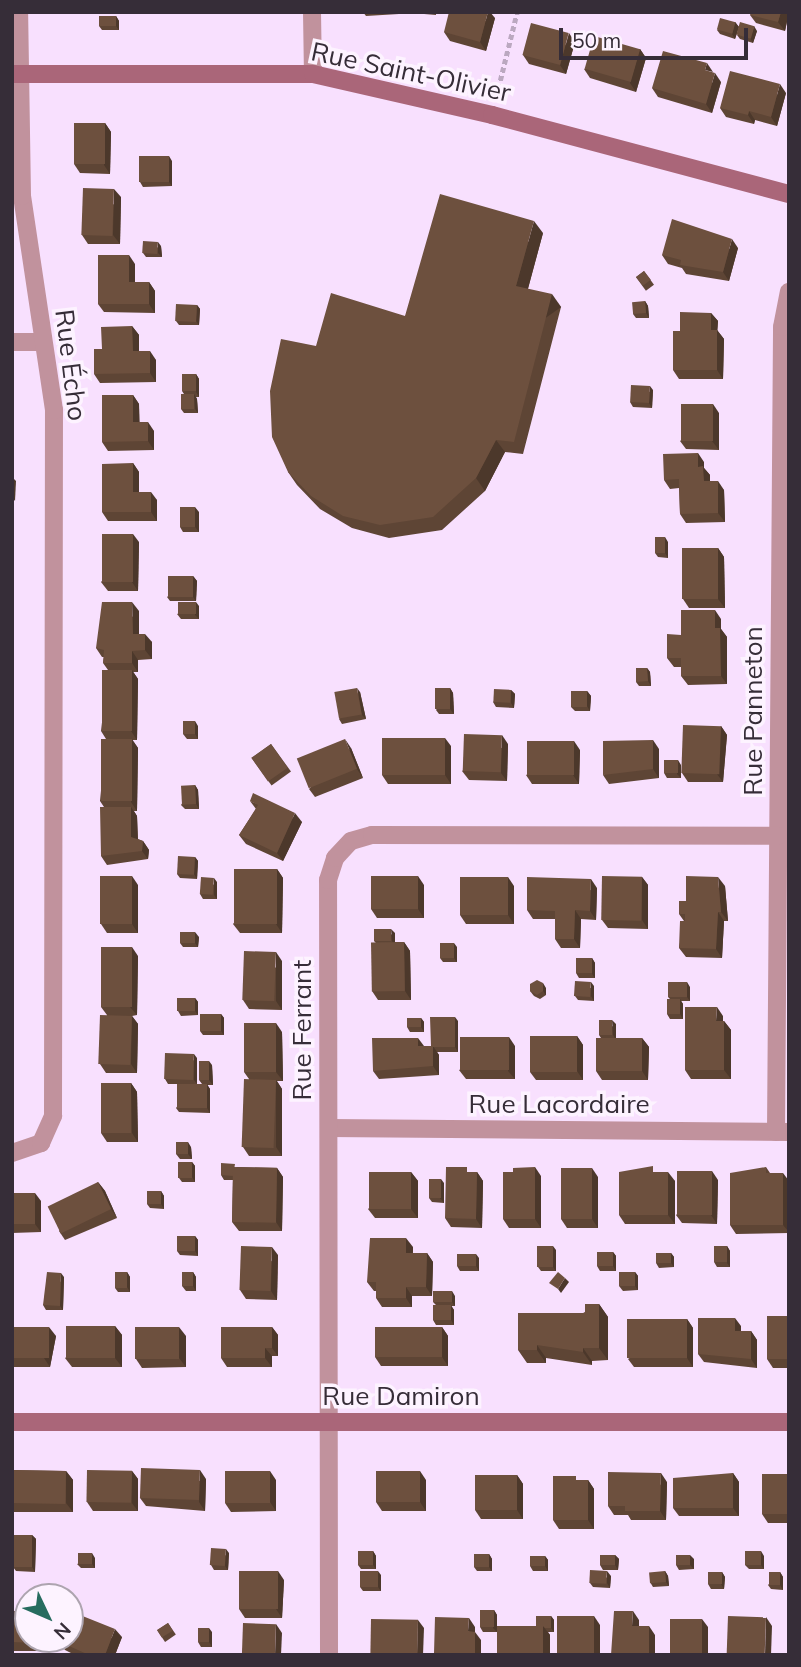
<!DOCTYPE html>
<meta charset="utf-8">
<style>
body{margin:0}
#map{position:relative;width:801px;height:1667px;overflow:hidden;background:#f8e0fe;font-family:Mulish,sans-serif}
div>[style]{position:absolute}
.path>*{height:4.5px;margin-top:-2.25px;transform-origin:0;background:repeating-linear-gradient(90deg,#bba8c0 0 5px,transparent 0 8.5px)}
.street>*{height:18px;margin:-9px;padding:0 9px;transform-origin:9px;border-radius:9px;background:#c1929d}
.secondary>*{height:18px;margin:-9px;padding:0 9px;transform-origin:9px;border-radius:9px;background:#aa6679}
.wall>*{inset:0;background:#5e4535;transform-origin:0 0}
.shaded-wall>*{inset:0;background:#4c382b;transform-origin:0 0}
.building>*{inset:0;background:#6d503e;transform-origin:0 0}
span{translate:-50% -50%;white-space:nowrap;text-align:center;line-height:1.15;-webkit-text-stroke:7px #fdf3ff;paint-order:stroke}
.street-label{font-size:26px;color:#362d38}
.frame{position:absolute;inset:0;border:14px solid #362d38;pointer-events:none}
.north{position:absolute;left:14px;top:1583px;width:70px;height:70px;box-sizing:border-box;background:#fdf3ff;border:2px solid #ada4af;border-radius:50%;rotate:134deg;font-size:19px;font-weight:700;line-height:28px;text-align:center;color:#362d38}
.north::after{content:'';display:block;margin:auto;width:24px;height:32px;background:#276c5f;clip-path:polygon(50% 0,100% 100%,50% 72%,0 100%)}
.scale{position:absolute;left:559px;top:28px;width:189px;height:32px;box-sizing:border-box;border:4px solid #362d38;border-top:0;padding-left:9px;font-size:21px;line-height:24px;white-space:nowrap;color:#362d38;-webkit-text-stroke:5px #fdf3ff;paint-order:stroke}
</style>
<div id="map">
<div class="path">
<i style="left:496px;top:97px;width:88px;rotate:-76.1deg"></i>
</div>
<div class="street">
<i style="left:312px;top:12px;width:62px;rotate:89.1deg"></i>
<i style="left:12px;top:342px;width:29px"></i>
<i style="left:329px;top:1128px;width:460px;rotate:0.5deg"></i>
<i style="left:776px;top:1132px;width:805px;rotate:-89.57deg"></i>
<i style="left:782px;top:327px;width:36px;rotate:-79deg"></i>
<i style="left:12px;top:1153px;width:31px;rotate:-19deg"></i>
<i style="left:41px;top:1143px;width:30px;rotate:-66deg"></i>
<i style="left:53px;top:1116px;width:706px;rotate:-89.92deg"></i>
<i style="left:54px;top:410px;width:216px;rotate:-98.5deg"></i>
<i style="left:22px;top:196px;width:184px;rotate:-90.9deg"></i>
<i style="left:329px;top:1655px;width:775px;rotate:-90.07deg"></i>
<i style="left:328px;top:880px;width:23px;rotate:-72deg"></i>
<i style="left:335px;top:858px;width:23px;rotate:-47deg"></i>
<i style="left:351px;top:841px;width:22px;rotate:-16deg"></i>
<i style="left:372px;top:835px;width:406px;rotate:0.1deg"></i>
</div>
<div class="secondary">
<i style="left:12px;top:74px;width:301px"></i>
<i style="left:313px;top:74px;width:184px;rotate:12.9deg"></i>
<i style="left:492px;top:115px;width:307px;rotate:14.9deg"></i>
<i style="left:12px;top:1422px;width:777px"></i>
</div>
<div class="wall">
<i style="clip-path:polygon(363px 12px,399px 12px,399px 14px,366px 16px)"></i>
<i style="clip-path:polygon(423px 12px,436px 12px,436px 15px,424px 14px)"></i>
<i style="clip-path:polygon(789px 12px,785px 31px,756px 23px,750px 15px)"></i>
<i style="clip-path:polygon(116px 16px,119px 21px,119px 30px,102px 30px,99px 26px)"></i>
<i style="clip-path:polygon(495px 18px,486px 51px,450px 41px,444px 32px)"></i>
<i style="clip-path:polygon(735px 22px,739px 27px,735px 39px,720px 34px,717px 30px)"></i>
<i style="clip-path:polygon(757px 31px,753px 43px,740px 39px,737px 35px)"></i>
<i style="clip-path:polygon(575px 42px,566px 74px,529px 64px,523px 55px)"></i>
<i style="clip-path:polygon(640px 49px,646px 58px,636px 92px,590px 78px,584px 69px)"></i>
<i style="clip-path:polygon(721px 82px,712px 113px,658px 97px,652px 88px)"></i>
<i style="clip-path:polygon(786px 93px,777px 126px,755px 120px,754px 124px,726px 117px,720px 108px)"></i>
<i style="clip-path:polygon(105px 123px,111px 132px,110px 174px,80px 173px,74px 164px)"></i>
<i style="clip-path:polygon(172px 161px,172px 186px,143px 187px,140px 182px)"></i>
<i style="clip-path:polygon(121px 197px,120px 244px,88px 244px,82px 235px)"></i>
<i style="clip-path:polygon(543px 233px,528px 289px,561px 307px,523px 454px,505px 452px,485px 491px,442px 530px,389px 538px,352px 528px,320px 509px,297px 485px,288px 472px,316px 346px,405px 316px)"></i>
<i style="clip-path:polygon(161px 246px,162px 257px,146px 257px,143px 253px)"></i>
<i style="clip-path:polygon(738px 248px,729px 281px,686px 274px,682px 268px,668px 264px,662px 255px)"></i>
<i style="clip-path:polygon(135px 264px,135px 282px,149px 282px,155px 291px,155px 313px,104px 312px,98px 304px)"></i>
<i style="left:644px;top:271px;width:17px;height:10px;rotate:54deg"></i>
<i style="clip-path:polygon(645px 301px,648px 306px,649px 318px,636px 318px,633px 314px)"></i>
<i style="clip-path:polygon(197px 305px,200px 309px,199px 325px,179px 325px,176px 321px)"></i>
<i style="clip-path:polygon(711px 313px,718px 321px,717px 330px,724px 339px,723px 379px,679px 379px,673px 370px,680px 331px)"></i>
<i style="clip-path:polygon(132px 326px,139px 335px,139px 351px,156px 360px,156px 382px,100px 383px,94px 374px,102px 349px)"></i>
<i style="clip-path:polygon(196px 374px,199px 379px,199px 397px,196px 397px,197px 399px,198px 413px,184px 413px,181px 409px,184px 394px,182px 391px)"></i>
<i style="clip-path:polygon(653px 390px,652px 408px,633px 407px,630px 402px)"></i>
<i style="clip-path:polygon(133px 395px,139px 404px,139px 422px,154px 431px,154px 450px,108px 451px,102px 442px)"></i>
<i style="clip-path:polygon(719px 413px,719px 450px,686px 449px,680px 441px)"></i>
<i style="clip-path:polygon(704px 462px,704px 468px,710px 475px,710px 481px,724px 490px,725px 522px,686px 523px,680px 514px,679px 488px,670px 489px,664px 480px)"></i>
<i style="clip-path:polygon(133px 463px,139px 472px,139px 492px,157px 500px,157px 521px,108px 521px,102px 512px)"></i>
<i style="clip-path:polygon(199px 512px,199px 532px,183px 532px,180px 527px)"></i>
<i style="clip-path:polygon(139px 542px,138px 591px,108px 591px,101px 582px)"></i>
<i style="clip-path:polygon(668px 542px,668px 558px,658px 557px,655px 553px)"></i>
<i style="clip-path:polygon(718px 548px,724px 557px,725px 608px,689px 608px,683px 599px)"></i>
<i style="clip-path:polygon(193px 576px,197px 581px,196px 601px,170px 601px,167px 597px)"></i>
<i style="clip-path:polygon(199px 606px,199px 619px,181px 619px,177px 614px)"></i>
<i style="clip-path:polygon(139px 611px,139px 634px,152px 642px,152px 659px,138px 660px,138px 672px,133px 672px,138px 679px,137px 740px,132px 740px,138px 748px,137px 811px,134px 811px,137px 816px,138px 839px,143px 841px,149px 850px,148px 859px,107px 865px,101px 856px,104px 807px,100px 801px,106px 739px,101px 731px,108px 670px,103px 663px,104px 657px,102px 657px,96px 648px)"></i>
<i style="clip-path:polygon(721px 619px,721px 629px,727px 637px,727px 684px,688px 685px,681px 676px,681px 667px,674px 667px,667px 658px,681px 635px)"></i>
<i style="clip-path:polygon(647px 668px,650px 672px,651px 686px,639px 686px,636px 682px)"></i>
<i style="clip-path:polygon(450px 688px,453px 693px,454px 714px,439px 714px,436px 710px)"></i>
<i style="clip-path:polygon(511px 690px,515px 694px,514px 708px,496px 707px,493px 702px)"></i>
<i style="clip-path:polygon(587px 691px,591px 696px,590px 711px,575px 711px,571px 707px)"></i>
<i style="clip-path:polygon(360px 692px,366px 719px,342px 724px,339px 719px)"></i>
<i style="clip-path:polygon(198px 726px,198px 739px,187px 739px,183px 734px)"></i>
<i style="clip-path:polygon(721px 726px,727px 735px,723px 782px,688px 782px,682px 773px)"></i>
<i style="left:271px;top:744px;width:34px;height:24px;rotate:54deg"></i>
<i style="clip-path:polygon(508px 744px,507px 781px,469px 780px,462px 771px)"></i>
<i style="clip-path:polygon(451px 746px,451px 784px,388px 784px,382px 775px)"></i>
<i style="clip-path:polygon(351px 748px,363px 778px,315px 797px,309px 789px)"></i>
<i style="clip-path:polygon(659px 749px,659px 778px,609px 784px,603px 775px)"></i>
<i style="clip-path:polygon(580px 750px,579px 784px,532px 784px,526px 775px)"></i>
<i style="clip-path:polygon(681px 765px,681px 778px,667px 778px,664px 773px)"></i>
<i style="clip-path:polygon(195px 785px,198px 790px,199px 809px,185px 809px,181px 805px)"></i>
<i style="clip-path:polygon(250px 801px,302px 822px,283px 861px,246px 844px,239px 835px,256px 809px)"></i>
<i style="clip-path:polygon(195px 857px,198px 861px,197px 879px,180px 878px,177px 874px)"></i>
<i style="clip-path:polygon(277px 869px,283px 878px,282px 933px,240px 933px,233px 924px)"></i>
<i style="clip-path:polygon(642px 877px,648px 885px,648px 929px,608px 928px,602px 920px)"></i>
<i style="clip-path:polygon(217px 882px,217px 899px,203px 899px,200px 894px)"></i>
<i style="clip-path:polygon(138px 885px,138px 933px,107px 933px,101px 924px)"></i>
<i style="clip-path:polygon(424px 885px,424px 918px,377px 918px,371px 909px)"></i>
<i style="clip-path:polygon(514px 886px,514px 924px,466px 924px,460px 915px)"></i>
<i style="clip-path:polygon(725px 886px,728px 921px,724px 921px,722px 958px,686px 957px,679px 948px,684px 921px,679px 914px,686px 901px)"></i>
<i style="clip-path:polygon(597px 888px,596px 920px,581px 919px,580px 948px,561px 948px,555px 939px,555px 919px,533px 919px,527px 910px)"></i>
<i style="clip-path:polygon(395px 933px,395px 942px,404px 942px,410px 951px,411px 1000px,378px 1000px,372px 991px,376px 943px,374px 941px)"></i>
<i style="clip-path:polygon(199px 937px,198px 947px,183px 947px,180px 943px)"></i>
<i style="clip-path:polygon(457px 947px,457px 962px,443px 962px,440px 958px)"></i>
<i style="clip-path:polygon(138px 956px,137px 1015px,132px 1016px,138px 1024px,137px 1073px,106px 1073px,100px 1064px,107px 1015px,101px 1007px)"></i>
<i style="clip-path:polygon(592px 958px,595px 963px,595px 978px,579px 978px,576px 973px)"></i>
<i style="clip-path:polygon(282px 961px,282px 1010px,249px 1009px,243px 1000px)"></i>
<i style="clip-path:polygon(594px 986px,594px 1001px,578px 1000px,575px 996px)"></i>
<i style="clip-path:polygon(690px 987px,690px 1001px,681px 1001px,683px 1004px,683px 1019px,670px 1019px,667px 1014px,670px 999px,668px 997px)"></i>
<i style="clip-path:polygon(546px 988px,546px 995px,540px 999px,534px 996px,530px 991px)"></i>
<i style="clip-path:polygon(195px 998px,198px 1002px,198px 1015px,181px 1016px,178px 1011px)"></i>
<i style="clip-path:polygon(221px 1014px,224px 1018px,224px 1035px,203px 1035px,200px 1031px)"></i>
<i style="clip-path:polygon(723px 1016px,723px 1021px,724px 1021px,731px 1030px,731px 1079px,691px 1079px,685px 1070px)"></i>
<i style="clip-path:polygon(421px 1018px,424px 1022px,424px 1032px,410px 1032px,407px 1027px)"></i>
<i style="clip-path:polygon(458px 1021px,458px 1052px,437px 1052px,439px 1055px,439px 1075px,379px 1079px,373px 1071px,424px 1046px,431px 1046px)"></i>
<i style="clip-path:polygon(616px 1024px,616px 1038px,642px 1038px,649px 1047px,648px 1080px,602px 1080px,596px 1071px,601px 1038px,599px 1035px)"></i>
<i style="clip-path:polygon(282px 1032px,283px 1081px,277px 1081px,282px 1089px,282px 1156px,249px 1156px,243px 1147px,249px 1079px,244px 1072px)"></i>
<i style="clip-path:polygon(577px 1036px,583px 1045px,583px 1080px,536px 1080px,530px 1072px)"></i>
<i style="clip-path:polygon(515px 1046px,515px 1079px,466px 1079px,459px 1070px)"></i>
<i style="clip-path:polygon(197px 1058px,197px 1084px,202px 1084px,199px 1080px,212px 1065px,213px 1085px,207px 1085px,210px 1089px,210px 1113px,179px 1112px,176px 1108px,194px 1084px,168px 1084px,165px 1079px)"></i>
<i style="clip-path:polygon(131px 1083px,137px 1092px,138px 1142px,107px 1142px,101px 1133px)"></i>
<i style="clip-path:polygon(191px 1147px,192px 1159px,180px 1159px,176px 1154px)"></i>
<i style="clip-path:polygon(192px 1162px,195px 1166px,195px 1182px,182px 1182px,179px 1178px)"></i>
<i style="clip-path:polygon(237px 1167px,277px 1168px,283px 1177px,282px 1231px,239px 1231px,232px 1222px,233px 1180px,224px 1180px,221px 1175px)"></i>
<i style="clip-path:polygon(766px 1167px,770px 1173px,789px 1181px,789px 1233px,736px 1234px,730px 1225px)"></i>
<i style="clip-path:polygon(411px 1172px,418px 1181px,418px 1218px,375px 1218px,368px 1209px)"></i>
<i style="clip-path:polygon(470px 1172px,477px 1172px,483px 1181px,482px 1228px,451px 1227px,445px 1218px)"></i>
<i style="clip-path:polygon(657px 1172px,675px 1181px,675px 1224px,625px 1224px,619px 1215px)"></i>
<i style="clip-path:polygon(541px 1176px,541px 1228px,509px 1228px,503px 1219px)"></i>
<i style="clip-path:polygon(598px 1177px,598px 1228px,567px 1228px,561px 1219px)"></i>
<i style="clip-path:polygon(718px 1180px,717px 1224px,682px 1223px,676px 1215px)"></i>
<i style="clip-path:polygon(98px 1182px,105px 1191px,117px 1218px,65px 1240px,59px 1231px)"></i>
<i style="clip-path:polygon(444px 1183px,444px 1203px,432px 1202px,429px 1198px)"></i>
<i style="clip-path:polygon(161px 1191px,164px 1196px,164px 1209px,150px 1208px,147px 1204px)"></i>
<i style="clip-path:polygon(12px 1193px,41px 1201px,41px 1232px,12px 1233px)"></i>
<i style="clip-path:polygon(195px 1236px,198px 1240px,198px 1256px,180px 1255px,177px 1251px)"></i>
<i style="clip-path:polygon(727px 1246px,730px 1251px,730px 1267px,717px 1267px,714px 1262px)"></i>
<i style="clip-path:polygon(413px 1247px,413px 1253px,427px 1253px,433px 1262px,432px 1296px,412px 1296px,412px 1307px,382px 1307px,376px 1298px,376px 1291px,374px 1291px,367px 1282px)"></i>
<i style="clip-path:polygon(556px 1250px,556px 1271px,541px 1271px,538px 1267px)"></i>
<i style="clip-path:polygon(613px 1252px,616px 1256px,616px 1271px,600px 1271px,597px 1266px)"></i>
<i style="clip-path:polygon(671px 1253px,674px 1257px,674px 1267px,659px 1268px,656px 1263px)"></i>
<i style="clip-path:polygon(278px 1255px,277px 1300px,246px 1299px,240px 1290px)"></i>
<i style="clip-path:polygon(479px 1258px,479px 1271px,460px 1271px,457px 1266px)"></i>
<i style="clip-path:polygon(127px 1272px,130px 1277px,130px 1292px,118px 1292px,115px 1288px)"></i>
<i style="clip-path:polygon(193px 1272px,196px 1277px,196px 1291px,186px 1291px,182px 1286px)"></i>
<i style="clip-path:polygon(635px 1272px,638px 1276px,638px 1290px,623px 1291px,619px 1286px)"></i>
<i style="clip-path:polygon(64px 1277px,63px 1310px,46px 1310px,43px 1305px)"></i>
<i style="clip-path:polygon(455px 1296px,455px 1306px,451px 1306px,454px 1310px,454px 1325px,436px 1325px,433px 1320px,436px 1305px,433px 1302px)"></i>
<i style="clip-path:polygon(599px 1304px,608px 1317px,608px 1360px,592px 1361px,592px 1365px,546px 1358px,546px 1363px,527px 1363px,518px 1350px)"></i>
<i style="clip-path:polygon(12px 1308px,14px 1310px,14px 1327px,56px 1336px,50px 1367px,12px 1367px)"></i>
<i style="clip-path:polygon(789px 1316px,789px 1368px,773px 1368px,767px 1359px)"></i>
<i style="clip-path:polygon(687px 1319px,693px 1328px,693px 1367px,634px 1367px,628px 1359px)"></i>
<i style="clip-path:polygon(115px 1326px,122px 1335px,122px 1367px,72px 1367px,65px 1358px)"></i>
<i style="clip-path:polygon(741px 1326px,741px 1331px,751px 1331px,757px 1340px,757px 1368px,704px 1362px,698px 1354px)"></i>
<i style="clip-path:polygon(272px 1327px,278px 1335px,278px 1356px,272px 1356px,272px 1367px,227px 1367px,221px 1358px)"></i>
<i style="clip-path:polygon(442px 1327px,448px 1336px,448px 1366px,381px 1366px,375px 1357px)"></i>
<i style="clip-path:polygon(186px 1336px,186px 1367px,142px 1368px,136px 1359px)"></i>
<i style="clip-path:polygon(12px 1470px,66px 1471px,73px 1480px,73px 1512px,13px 1512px)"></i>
<i style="clip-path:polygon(132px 1471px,138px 1479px,138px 1511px,93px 1511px,87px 1502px)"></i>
<i style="clip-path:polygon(733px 1473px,739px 1482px,739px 1516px,679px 1516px,673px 1508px)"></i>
<i style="clip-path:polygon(789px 1474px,789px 1523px,768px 1523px,762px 1514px)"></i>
<i style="clip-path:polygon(517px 1475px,523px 1484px,523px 1519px,481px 1519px,475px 1510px)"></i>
<i style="clip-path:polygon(206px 1479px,205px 1511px,146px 1506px,140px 1498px)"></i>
<i style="clip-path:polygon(276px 1480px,276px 1511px,231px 1512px,225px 1503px)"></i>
<i style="clip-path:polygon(426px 1480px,426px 1511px,382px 1511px,376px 1502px)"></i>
<i style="clip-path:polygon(578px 1480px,588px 1480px,594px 1489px,594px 1529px,559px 1529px,553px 1520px)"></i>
<i style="clip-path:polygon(667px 1482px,666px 1520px,631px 1520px,628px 1515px,614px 1515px,608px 1506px)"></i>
<i style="clip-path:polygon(32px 1535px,36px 1539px,35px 1572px,16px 1571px,13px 1567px)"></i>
<i style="clip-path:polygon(373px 1551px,376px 1556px,376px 1569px,361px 1569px,358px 1565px)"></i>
<i style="clip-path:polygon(229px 1553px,228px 1570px,214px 1570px,211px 1565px)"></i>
<i style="clip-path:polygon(489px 1554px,492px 1559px,492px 1571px,477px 1571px,474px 1567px)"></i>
<i style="clip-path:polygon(615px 1555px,619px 1559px,618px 1570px,603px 1570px,600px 1565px)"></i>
<i style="clip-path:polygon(545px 1556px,548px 1560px,548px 1571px,533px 1571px,530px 1566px)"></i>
<i style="clip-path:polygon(764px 1556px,764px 1569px,749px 1569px,745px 1565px)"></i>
<i style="clip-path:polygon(95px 1558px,95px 1568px,81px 1568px,77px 1564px)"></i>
<i style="clip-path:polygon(694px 1559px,694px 1569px,679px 1570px,676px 1565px)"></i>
<i style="clip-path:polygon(665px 1571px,668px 1576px,669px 1586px,653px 1587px,650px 1582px)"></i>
<i style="clip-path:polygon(722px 1572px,725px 1577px,724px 1589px,711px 1589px,708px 1584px)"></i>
<i style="clip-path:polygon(780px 1572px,783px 1577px,783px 1590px,771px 1589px,768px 1585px)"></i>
<i style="clip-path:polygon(381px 1575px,381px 1591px,363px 1591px,360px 1587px)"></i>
<i style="clip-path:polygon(611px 1576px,610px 1588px,593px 1587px,590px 1583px)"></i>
<i style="clip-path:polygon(284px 1580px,282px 1618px,245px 1618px,239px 1609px)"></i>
<i style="clip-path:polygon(494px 1610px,497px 1615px,497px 1632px,483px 1632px,480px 1627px)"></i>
<i style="clip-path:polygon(12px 1611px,28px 1639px,42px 1639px,42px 1651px,12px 1651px)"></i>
<i style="clip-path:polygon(551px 1616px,554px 1620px,554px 1632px,548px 1632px,550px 1635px,550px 1655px,536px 1626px)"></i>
<i style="left:168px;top:1623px;width:14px;height:13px;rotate:56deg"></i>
<i style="clip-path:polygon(212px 1632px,212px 1647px,201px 1647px,198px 1642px)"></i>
<i style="clip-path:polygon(122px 1637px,115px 1655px,75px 1655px,65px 1650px,58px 1641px)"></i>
</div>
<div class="shaded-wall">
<i style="clip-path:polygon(488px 12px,490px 12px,495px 18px,486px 51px,480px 42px)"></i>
<i style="clip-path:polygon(781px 12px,789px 12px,785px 31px,778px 22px)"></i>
<i style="clip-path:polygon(116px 16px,119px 21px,119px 30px,116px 26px)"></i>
<i style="clip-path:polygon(735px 22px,739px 27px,735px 39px,732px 34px)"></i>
<i style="clip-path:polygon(754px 26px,757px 31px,753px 43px,750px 38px)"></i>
<i style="clip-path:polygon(569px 33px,575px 42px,566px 74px,560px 65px)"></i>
<i style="clip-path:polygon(640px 49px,646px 58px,636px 92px,630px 83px)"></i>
<i style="clip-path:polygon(707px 63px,713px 72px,705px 70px)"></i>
<i style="clip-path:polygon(715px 73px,721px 82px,712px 113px,706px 104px)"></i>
<i style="clip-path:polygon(780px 84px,786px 93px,777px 126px,771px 117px)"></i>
<i style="clip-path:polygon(749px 111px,755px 120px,754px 124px,748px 115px)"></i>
<i style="clip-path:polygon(105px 123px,111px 132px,110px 174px,104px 165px)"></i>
<i style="clip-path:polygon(169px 156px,172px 161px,172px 186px,169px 182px)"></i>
<i style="clip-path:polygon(114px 189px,121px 197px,120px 244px,113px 235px)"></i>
<i style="clip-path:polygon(534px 221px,543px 233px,525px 299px,516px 286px)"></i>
<i style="clip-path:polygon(732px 239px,738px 248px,729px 281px,723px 272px)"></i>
<i style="clip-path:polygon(158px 242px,161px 246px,162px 257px,158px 253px)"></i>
<i style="clip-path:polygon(129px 255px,135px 264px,135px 291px,129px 282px)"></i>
<i style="clip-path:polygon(149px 282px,155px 291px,155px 313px,149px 304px)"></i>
<i style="left:552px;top:294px;width:16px;height:153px;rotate:55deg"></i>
<i style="clip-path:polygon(645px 301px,648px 306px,649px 318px,646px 313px)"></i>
<i style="clip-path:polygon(197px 305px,200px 309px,199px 325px,196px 321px)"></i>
<i style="clip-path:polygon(711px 313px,718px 321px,717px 339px,711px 330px)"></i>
<i style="clip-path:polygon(132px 326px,139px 335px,139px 360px,133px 351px)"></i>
<i style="clip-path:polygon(717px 330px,724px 339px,723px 379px,717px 370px)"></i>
<i style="clip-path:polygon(150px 351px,156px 360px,156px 382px,150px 373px)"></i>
<i style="clip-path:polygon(196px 374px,199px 379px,199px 397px,196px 392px)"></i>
<i style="clip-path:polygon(650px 386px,653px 390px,652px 408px,649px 403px)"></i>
<i style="clip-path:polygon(194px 394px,197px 399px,198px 413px,195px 409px)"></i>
<i style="clip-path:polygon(133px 395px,139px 404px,140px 431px,133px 422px)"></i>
<i style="clip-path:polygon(713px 404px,719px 413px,719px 450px,712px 441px)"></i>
<i style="clip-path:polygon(148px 422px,154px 431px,154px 450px,148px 441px)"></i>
<i style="clip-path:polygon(496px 440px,505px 452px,485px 491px,476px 478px)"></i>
<i style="clip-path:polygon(698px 453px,704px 462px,704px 468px,710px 475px,710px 490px,704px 481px,698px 467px)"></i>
<i style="clip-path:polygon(133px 463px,139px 472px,139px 501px,133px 492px)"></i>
<i style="clip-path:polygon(12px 477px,16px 481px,15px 501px,12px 497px)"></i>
<i style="clip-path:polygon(718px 481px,724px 490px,725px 522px,718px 513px)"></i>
<i style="clip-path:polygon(151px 492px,157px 500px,157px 521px,151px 512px)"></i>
<i style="clip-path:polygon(195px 507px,199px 512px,199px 532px,195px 527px)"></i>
<i style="clip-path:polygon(133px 534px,139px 542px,138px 591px,132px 582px)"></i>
<i style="clip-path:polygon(665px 537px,668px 542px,668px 558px,665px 553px)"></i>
<i style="clip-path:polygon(718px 548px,724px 557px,725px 608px,718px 599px)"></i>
<i style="clip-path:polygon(193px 576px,197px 581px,196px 601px,193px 597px)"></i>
<i style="clip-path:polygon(132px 602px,139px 611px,139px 642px,133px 634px)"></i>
<i style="clip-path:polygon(196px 602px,199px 606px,199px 619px,195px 615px)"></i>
<i style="clip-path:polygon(715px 610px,721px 619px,721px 629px,727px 637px,727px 684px,721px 676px,715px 628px)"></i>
<i style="clip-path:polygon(145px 634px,152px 642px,152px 659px,145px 650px)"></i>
<i style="clip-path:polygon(12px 648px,13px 649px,14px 706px,12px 704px)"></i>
<i style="clip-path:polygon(132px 651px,138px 660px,138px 672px,132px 663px)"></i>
<i style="clip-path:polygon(647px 668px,650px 672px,651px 686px,648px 681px)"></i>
<i style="clip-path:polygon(132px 670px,138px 679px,137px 740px,131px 731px)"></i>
<i style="clip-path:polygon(357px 688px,360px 692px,366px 719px,362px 715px)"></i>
<i style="clip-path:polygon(450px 688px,453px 693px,454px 714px,450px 709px)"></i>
<i style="clip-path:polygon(511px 690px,515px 694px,514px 708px,511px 703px)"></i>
<i style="clip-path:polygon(587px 691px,591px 696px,590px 711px,587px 706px)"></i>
<i style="clip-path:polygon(195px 721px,198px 726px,198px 739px,195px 734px)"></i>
<i style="clip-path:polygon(721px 726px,727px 735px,723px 782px,717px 774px)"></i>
<i style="clip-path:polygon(502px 735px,508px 744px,507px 781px,501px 773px)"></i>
<i style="clip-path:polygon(445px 738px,451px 746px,451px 784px,445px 775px)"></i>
<i style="clip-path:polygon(132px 739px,138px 748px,137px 811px,131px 802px)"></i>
<i style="clip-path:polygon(345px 739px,351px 748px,363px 778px,357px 769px)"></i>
<i style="clip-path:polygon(653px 740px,659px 749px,659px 778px,653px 769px)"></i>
<i style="clip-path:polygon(574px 741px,580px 750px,579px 784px,573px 775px)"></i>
<i style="clip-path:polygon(678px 760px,681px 765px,681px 778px,677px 774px)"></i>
<i style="clip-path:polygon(195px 785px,198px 790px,199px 809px,196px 804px)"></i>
<i style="clip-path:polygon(131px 807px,137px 816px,138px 846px,131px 837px)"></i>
<i style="clip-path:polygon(295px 813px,302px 822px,283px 861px,277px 853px)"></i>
<i style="clip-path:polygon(143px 841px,149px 850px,148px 859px,142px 851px)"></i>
<i style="clip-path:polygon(195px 857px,198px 861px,197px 879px,194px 874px)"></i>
<i style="clip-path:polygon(277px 869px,283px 878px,282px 933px,276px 924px)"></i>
<i style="clip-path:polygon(132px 876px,138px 885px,138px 933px,132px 924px)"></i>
<i style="clip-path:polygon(418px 876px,424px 885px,424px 918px,418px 909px)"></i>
<i style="clip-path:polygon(508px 877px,514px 886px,514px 924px,508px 915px)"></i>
<i style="clip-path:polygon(642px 877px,648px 885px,648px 929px,642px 920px)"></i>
<i style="clip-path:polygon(718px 877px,725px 886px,728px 921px,721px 912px)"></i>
<i style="clip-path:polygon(214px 878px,217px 882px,217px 899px,214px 895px)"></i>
<i style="clip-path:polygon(591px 879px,597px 888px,596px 920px,590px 911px)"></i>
<i style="clip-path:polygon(575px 910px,581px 919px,580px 948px,574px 939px)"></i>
<i style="clip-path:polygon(718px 912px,724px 921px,722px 958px,716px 949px)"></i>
<i style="clip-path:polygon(391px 929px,395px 933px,395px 945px,392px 941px)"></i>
<i style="clip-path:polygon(195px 932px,199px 937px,198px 947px,195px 943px)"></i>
<i style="clip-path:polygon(404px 942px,410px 951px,411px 1000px,405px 991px)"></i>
<i style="clip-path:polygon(454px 943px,457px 947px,457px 962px,454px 958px)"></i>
<i style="clip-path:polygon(132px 947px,138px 956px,137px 1015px,130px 1007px)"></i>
<i style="clip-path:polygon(276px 952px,282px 961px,282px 1010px,276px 1001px)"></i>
<i style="clip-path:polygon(592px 958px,595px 963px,595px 978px,592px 974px)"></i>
<i style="clip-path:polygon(591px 982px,594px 986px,594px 1001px,591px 996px)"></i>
<i style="clip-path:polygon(687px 982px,690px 987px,690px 1001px,687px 997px)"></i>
<i style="clip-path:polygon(543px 983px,546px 988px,546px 995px,543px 991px)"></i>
<i style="clip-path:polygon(195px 998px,198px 1002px,198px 1015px,195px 1011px)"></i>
<i style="clip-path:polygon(680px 999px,683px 1004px,683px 1019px,680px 1014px)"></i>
<i style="clip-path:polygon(717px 1007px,723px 1016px,723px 1030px,716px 1021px)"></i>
<i style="clip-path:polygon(221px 1014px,224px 1018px,224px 1035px,221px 1031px)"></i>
<i style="clip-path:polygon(132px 1016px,138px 1024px,137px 1073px,131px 1064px)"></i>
<i style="clip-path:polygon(455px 1017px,458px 1021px,458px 1052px,455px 1047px)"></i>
<i style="clip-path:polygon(421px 1018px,424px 1022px,424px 1032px,421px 1027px)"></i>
<i style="clip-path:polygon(612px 1020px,616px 1024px,616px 1040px,613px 1035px)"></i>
<i style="clip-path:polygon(724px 1021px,731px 1030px,731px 1079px,724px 1070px)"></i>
<i style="clip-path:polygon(276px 1023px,282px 1032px,283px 1081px,276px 1072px)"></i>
<i style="clip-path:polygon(577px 1036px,583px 1045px,583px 1080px,577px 1071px)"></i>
<i style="clip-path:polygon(509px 1037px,515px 1046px,515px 1079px,508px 1071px)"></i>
<i style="clip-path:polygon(418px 1038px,424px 1046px,418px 1046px)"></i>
<i style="clip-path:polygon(642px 1038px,649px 1047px,648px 1080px,642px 1071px)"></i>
<i style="clip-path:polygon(433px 1046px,439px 1055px,439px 1075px,433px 1066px)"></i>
<i style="clip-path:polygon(194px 1054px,197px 1058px,197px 1084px,194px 1080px)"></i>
<i style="clip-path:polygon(209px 1061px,212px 1065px,213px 1085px,209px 1080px)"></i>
<i style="clip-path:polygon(276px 1080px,282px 1089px,282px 1156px,276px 1147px)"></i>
<i style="clip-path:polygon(131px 1083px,137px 1092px,138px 1142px,132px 1133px)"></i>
<i style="clip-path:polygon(207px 1084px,210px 1089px,210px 1113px,207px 1108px)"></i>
<i style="clip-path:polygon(188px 1142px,191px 1147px,192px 1159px,188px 1154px)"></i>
<i style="clip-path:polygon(192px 1162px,195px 1166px,195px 1182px,192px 1177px)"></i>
<i style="clip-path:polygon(535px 1167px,541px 1176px,541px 1228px,535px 1219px)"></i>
<i style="clip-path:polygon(277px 1168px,283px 1177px,282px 1231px,276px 1222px)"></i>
<i style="clip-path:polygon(592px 1168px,598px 1177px,598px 1228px,592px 1219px)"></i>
<i style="clip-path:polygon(712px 1171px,718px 1180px,717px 1224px,711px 1215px)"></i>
<i style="clip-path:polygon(411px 1172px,418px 1181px,418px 1218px,411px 1209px)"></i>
<i style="clip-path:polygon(477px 1172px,483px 1181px,482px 1228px,476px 1219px)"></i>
<i style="clip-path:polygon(668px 1172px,675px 1181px,675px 1224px,668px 1215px)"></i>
<i style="clip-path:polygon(783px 1173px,789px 1181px,789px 1232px,783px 1225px)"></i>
<i style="clip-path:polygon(441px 1179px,444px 1183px,444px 1203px,440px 1198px)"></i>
<i style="clip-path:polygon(98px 1182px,105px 1191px,117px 1218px,111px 1209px)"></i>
<i style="clip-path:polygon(161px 1191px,164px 1196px,164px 1209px,161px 1204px)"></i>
<i style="clip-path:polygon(35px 1193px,41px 1201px,41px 1232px,35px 1224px)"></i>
<i style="clip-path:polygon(195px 1236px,198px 1240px,198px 1256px,195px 1251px)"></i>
<i style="clip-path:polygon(406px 1238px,413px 1247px,412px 1262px,406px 1253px)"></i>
<i style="clip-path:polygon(553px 1246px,556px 1250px,556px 1271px,553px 1267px)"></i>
<i style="clip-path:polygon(727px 1246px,730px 1251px,730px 1267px,727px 1263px)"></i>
<i style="clip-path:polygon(272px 1247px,278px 1255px,277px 1300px,271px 1291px)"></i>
<i style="clip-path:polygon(613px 1252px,616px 1256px,616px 1271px,613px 1266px)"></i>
<i style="clip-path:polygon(427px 1253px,433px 1262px,432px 1296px,426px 1287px)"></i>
<i style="clip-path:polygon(671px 1253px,674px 1257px,674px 1267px,671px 1263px)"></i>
<i style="clip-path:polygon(476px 1254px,479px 1258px,479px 1271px,476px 1266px)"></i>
<i style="clip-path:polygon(127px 1272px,130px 1277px,130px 1292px,127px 1287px)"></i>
<i style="clip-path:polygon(193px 1272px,196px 1277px,196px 1291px,193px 1286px)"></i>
<i style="clip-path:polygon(635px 1272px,638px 1276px,638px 1290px,635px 1286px)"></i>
<i style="clip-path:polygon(61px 1273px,64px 1277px,63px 1310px,60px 1306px)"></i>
<i style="clip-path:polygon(565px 1278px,569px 1282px,561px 1293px,558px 1289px)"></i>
<i style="clip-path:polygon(406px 1287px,412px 1296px,412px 1307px,406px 1298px)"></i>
<i style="clip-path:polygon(452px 1291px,455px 1296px,455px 1306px,452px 1302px)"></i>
<i style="clip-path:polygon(599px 1304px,608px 1317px,608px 1360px,599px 1348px)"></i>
<i style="clip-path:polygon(451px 1305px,454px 1310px,454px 1325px,451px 1320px)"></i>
<i style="clip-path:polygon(12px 1308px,14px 1310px,14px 1328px,12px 1326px)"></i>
<i style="clip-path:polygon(735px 1318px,741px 1326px,741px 1340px,735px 1331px)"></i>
<i style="clip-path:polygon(687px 1319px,693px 1328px,693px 1367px,687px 1358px)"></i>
<i style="clip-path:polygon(115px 1326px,122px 1335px,122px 1367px,115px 1358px)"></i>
<i style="clip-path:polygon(49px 1327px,56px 1336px,50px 1367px,44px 1358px)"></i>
<i style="clip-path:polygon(179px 1327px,186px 1336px,186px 1367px,179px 1358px)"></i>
<i style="clip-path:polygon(272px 1327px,278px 1335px,278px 1356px,272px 1348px)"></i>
<i style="clip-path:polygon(442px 1327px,448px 1336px,448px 1366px,442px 1357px)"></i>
<i style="clip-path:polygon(751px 1331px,757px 1340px,757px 1368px,751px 1359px)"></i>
<i style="clip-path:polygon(537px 1345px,546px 1358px,546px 1363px,537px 1350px)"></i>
<i style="clip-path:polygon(265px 1348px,272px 1356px,272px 1367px,265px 1358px)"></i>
<i style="clip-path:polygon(583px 1348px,592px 1361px,592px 1365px,583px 1352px)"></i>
<i style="clip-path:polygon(200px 1470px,206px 1479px,205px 1511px,199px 1502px)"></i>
<i style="clip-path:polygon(66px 1471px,73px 1480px,73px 1512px,66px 1503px)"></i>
<i style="clip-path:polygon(132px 1471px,138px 1479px,138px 1511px,131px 1502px)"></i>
<i style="clip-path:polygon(270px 1471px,276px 1480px,276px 1511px,270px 1502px)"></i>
<i style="clip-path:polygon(420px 1471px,426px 1480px,426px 1511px,420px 1502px)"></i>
<i style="clip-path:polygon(661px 1473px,667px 1482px,666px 1520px,660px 1511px)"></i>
<i style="clip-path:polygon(733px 1473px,739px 1482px,739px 1516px,733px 1508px)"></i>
<i style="clip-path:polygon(517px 1475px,523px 1484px,523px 1519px,517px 1510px)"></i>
<i style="clip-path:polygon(588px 1480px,594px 1489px,594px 1529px,588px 1520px)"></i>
<i style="clip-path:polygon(32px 1535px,36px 1539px,35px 1572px,32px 1567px)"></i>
<i style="clip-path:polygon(226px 1549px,229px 1553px,228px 1570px,225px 1566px)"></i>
<i style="clip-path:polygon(373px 1551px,376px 1556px,376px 1569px,373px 1565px)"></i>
<i style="clip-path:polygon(761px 1551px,764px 1556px,764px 1569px,761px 1565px)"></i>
<i style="clip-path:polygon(92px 1553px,95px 1558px,95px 1568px,92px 1564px)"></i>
<i style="clip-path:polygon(489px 1554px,492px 1559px,492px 1571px,489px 1567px)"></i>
<i style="clip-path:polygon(615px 1555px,619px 1559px,618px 1570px,615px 1565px)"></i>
<i style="clip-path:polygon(690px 1555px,694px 1559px,694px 1569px,690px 1565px)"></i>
<i style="clip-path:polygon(545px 1556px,548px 1560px,548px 1571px,545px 1566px)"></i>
<i style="clip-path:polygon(278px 1571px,284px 1580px,282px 1618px,276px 1609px)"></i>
<i style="clip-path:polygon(378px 1571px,381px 1575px,381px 1591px,378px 1587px)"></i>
<i style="clip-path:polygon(607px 1571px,611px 1576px,610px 1588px,607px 1583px)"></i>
<i style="clip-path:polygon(665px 1571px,668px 1576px,669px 1586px,666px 1582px)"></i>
<i style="clip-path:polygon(722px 1572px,725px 1577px,724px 1589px,721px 1584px)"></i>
<i style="clip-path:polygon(780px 1572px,783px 1577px,783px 1590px,780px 1585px)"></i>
<i style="clip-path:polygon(70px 1597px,73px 1602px,70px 1610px)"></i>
<i style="clip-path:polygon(494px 1610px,497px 1615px,497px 1632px,493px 1628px)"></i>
<i style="clip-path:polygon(633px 1611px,639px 1620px,639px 1635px,632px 1626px)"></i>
<i style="clip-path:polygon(551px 1616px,554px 1620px,554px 1632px,551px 1628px)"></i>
<i style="clip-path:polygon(594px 1616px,600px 1625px,600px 1655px,593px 1655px)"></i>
<i style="clip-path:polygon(766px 1617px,772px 1626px,771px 1655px,765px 1655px)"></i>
<i style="clip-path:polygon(469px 1618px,475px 1627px,475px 1640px,468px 1631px)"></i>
<i style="clip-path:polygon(702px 1619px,708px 1627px,708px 1655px,702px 1655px)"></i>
<i style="clip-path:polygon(418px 1620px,424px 1628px,423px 1655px,417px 1654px)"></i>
<i style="clip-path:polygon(276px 1624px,282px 1633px,281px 1655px,275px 1655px)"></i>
<i style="clip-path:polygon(543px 1626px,550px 1635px,550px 1655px,543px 1655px)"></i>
<i style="clip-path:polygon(649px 1626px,655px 1635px,655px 1655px,649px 1655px)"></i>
<i style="clip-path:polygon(209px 1628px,212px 1632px,212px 1647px,209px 1642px)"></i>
<i style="clip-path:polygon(115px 1629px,122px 1637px,115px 1655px,105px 1655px)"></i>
<i style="clip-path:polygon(475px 1632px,481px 1640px,481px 1655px,475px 1655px)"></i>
<i style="clip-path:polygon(35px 1639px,42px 1639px,42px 1651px,35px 1643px)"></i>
</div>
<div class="building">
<i style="clip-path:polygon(449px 12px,488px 12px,480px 42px,444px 32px)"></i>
<i style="clip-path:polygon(751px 12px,781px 12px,778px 22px,750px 15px)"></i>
<i style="left:99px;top:16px;width:17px;height:10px"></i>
<i style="left:720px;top:18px;width:16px;height:12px;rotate:15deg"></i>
<i style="left:740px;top:22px;width:15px;height:13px;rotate:16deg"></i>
<i style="left:531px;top:23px;width:39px;height:33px;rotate:15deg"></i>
<i style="left:594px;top:36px;width:48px;height:34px;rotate:16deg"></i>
<i style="clip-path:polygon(663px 51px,707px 63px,705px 70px,715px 73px,706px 104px,652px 88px)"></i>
<i style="clip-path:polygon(730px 71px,780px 84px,771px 117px,749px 111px,748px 115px,720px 108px)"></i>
<i style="left:74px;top:123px;width:31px;height:41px"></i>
<i style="left:169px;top:156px;width:26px;height:30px;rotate:90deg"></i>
<i style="left:83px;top:188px;width:31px;height:47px;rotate:2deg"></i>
<i style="clip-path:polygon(440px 194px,534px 221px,516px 286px,552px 294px,514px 442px,496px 440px,476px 478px,433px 517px,380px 525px,343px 516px,311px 496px,288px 472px,272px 437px,270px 391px,281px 339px,316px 346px,331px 293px,405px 316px)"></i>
<i style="clip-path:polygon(672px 219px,732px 239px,723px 272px,680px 265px,681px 260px,662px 255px)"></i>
<i style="left:143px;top:241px;width:15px;height:12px;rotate:4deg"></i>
<i style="clip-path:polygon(98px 255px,129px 255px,129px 282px,149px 282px,149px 304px,98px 304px)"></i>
<i style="left:644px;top:271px;width:11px;height:10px;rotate:52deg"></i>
<i style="left:645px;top:301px;width:12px;height:13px;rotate:85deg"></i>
<i style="left:176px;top:304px;width:21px;height:17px;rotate:3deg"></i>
<i style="clip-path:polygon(680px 312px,711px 313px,711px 330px,717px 330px,717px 370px,673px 370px,673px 331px,680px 331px)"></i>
<i style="clip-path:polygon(132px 326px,133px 351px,150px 351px,150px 373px,94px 374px,94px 349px,102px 349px,101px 327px)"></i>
<i style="left:182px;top:374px;width:14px;height:17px"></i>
<i style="left:631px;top:385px;width:19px;height:17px;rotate:3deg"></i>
<i style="left:181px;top:394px;width:13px;height:15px"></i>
<i style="clip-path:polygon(102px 395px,133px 395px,133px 422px,148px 422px,148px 441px,102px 442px)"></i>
<i style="left:681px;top:404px;width:32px;height:37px"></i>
<i style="clip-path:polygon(698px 453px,698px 467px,703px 466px,704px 481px,718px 481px,718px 513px,680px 514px,679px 479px,664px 480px,663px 454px)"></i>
<i style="clip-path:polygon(133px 463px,133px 492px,151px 492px,151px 512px,102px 512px,102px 464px)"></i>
<i style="left:180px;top:507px;width:15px;height:20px"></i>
<i style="left:102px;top:534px;width:31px;height:48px"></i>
<i style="left:655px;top:537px;width:10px;height:16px"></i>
<i style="left:718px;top:548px;width:51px;height:36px;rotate:90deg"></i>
<i style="left:168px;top:576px;width:25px;height:21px"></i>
<i style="clip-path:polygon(102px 602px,132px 602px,133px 634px,145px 634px,145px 650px,132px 651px,132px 663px,103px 663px,104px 650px,96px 648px)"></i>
<i style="left:178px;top:602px;width:18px;height:12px"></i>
<i style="clip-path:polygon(681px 610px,715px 610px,715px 628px,720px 628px,721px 676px,681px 676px,681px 658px,667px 658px,667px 634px,681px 635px)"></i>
<i style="clip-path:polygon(636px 668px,647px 668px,648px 681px,636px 682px)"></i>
<i style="left:102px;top:670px;width:30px;height:61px"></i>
<i style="left:357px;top:688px;width:27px;height:23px;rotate:80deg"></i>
<i style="left:450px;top:688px;width:21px;height:15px;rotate:90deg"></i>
<i style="left:494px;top:689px;width:17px;height:13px;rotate:3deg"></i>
<i style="left:571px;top:691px;width:16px;height:16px"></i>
<i style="left:183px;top:721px;width:12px;height:13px"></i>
<i style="left:683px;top:725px;width:38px;height:48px;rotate:2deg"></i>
<i style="left:464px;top:734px;width:38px;height:37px;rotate:2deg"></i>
<i style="left:382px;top:738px;width:63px;height:37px"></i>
<i style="left:101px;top:739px;width:31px;height:62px"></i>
<i style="left:345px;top:739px;width:32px;height:52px;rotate:68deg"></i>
<i style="clip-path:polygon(653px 740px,653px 769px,603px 775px,603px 741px)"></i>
<i style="left:527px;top:741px;width:47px;height:34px"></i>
<i style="left:271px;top:744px;width:29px;height:24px;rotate:55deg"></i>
<i style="left:664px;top:760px;width:14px;height:13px"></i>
<i style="left:195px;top:785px;width:19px;height:14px;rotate:87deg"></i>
<i style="clip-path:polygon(253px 793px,295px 813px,277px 853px,239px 835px,258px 805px,250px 801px)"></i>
<i style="clip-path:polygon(100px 807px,131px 807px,131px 837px,143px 841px,142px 851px,101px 856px)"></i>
<i style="left:178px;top:856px;width:17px;height:18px;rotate:3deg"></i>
<i style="left:234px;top:869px;width:43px;height:55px"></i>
<i style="left:100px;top:876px;width:32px;height:48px"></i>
<i style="left:371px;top:876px;width:47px;height:33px"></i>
<i style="left:602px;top:876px;width:40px;height:44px;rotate:1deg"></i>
<i style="clip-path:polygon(686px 876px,718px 877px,721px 912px,718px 912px,716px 949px,679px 948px,680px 921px,685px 921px,685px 914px,679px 914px,679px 901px,686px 901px)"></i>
<i style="left:201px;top:877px;width:13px;height:17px;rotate:4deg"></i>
<i style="left:460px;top:877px;width:48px;height:38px"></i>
<i style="clip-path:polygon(527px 877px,591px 879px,590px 911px,575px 910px,574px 939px,555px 939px,555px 911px,527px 910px)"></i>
<i style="left:374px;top:929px;width:17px;height:12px"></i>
<i style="left:180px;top:932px;width:15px;height:11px"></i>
<i style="left:404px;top:942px;width:49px;height:33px;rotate:89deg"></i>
<i style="left:440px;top:943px;width:14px;height:15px"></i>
<i style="left:101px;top:947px;width:31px;height:60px"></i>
<i style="left:244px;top:951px;width:32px;height:49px;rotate:2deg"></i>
<i style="left:576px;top:958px;width:16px;height:15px"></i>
<i style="clip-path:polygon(537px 980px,543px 983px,543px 991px,537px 995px,530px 991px,530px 984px)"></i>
<i style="left:575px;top:981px;width:16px;height:15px;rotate:4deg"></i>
<i style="left:668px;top:982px;width:19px;height:15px"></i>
<i style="left:177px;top:998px;width:18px;height:13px"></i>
<i style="left:667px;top:999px;width:13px;height:15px"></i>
<i style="clip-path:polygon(685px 1007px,717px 1007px,716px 1021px,724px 1021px,724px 1070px,685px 1070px)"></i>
<i style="left:200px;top:1014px;width:21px;height:17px"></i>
<i style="left:100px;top:1015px;width:32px;height:49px;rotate:2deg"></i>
<i style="clip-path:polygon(430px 1017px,455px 1017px,455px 1047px,433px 1047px,433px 1046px,431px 1046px)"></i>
<i style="left:407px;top:1018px;width:14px;height:9px"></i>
<i style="left:599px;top:1020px;width:13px;height:15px"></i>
<i style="left:244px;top:1023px;width:32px;height:49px"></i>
<i style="left:530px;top:1036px;width:47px;height:36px"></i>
<i style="left:460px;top:1037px;width:49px;height:33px"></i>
<i style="clip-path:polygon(372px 1038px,418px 1038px,418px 1046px,433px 1046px,433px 1066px,373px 1071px)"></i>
<i style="left:596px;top:1038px;width:46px;height:33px"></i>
<i style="left:165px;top:1053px;width:29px;height:26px;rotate:2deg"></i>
<i style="left:199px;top:1061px;width:10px;height:19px"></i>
<i style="left:244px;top:1079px;width:32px;height:68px;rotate:2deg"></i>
<i style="left:101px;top:1083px;width:30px;height:50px"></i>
<i style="left:177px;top:1084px;width:30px;height:24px"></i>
<i style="left:176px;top:1142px;width:12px;height:12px"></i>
<i style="left:178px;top:1162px;width:14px;height:16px"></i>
<i style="clip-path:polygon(221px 1163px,235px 1164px,233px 1176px,221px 1175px)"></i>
<i style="clip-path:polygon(653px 1166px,653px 1172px,668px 1172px,668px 1215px,619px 1215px,619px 1172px)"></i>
<i style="left:233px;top:1167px;width:44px;height:55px;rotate:1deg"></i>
<i style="clip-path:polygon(446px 1167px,467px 1167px,467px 1172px,477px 1172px,476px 1219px,445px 1218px)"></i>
<i style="clip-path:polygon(535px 1167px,535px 1219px,503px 1219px,503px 1172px,513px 1172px,513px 1168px)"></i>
<i style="clip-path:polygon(766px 1167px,766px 1173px,783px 1173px,783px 1225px,730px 1225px,730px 1173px)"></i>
<i style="left:561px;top:1168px;width:31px;height:51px"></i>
<i style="left:677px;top:1171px;width:35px;height:44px"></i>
<i style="left:369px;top:1172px;width:42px;height:37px"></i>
<i style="left:429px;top:1179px;width:12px;height:19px"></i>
<i style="left:98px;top:1182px;width:30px;height:56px;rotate:64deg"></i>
<i style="left:147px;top:1191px;width:14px;height:13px"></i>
<i style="left:12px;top:1193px;width:23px;height:31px"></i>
<i style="left:177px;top:1236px;width:18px;height:15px"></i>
<i style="clip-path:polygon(370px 1238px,406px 1238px,406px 1253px,427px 1253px,426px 1287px,406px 1287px,406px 1298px,376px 1298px,376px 1282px,367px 1282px)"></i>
<i style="left:241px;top:1246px;width:31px;height:44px;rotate:2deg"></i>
<i style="left:537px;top:1246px;width:16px;height:21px"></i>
<i style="left:714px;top:1246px;width:13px;height:16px"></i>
<i style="left:597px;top:1252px;width:16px;height:14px"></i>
<i style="left:656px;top:1253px;width:15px;height:10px"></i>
<i style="left:457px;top:1254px;width:19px;height:12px"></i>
<i style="clip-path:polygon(47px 1272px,61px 1273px,60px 1306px,43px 1305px)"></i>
<i style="left:115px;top:1272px;width:12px;height:16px"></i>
<i style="left:193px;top:1272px;width:14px;height:11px;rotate:90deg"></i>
<i style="clip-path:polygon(558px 1272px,565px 1278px,558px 1289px,549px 1283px)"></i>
<i style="left:619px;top:1272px;width:16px;height:14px"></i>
<i style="left:433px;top:1291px;width:19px;height:11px"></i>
<i style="clip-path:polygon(585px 1304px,599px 1304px,599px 1348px,583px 1348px,583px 1352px,537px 1345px,537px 1350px,518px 1350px,518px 1313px,585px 1313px)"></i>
<i style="left:433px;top:1305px;width:18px;height:15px"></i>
<i style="left:789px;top:1316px;width:43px;height:22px;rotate:90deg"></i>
<i style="clip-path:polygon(698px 1318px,735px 1318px,735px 1331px,751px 1331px,751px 1359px,698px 1354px)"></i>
<i style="left:687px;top:1319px;width:39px;height:60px;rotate:90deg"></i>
<i style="left:66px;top:1326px;width:49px;height:32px"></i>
<i style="left:12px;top:1327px;width:37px;height:31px"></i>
<i style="left:135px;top:1327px;width:44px;height:32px"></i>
<i style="clip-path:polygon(221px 1327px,272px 1327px,272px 1348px,265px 1348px,265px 1358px,221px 1358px)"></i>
<i style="left:375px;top:1327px;width:67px;height:30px"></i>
<i style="left:141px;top:1468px;width:59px;height:30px;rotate:2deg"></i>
<i style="left:12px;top:1470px;width:54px;height:33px;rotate:1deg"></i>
<i style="left:87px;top:1470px;width:45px;height:32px;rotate:1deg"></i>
<i style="left:225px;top:1471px;width:45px;height:32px"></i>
<i style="left:376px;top:1471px;width:44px;height:31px"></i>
<i style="clip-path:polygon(608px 1472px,661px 1473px,660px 1511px,625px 1511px,625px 1506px,608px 1506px)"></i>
<i style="clip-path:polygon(733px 1473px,733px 1508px,673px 1508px,673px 1478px)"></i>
<i style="left:789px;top:1474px;width:40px;height:27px;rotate:90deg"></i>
<i style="left:475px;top:1475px;width:42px;height:35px"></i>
<i style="clip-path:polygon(553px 1476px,576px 1476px,576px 1480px,588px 1480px,588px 1520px,553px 1520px)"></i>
<i style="left:13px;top:1535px;width:19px;height:32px"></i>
<i style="left:211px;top:1548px;width:15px;height:17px;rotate:4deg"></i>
<i style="left:358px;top:1551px;width:15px;height:14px"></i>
<i style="left:745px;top:1551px;width:16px;height:14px"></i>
<i style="left:78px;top:1553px;width:14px;height:11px"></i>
<i style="left:474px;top:1554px;width:15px;height:13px"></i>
<i style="left:600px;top:1555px;width:15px;height:10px"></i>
<i style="left:676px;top:1555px;width:14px;height:10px"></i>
<i style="left:530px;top:1556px;width:15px;height:10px"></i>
<i style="left:590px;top:1570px;width:17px;height:13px;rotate:3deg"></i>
<i style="left:239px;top:1571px;width:39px;height:38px"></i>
<i style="left:360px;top:1571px;width:18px;height:16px"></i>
<i style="left:665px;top:1571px;width:11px;height:16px;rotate:85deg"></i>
<i style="left:708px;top:1572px;width:14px;height:12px"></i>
<i style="left:769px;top:1572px;width:11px;height:13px"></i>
<i style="clip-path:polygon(57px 1593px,70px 1597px,55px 1597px)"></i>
<i style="left:480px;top:1610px;width:14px;height:17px"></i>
<i style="clip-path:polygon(12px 1611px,28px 1611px,28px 1639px,35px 1639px,35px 1643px,12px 1642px)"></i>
<i style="clip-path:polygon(70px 1611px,115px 1629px,105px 1655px,89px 1655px,58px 1641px,59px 1639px,70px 1639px)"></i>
<i style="clip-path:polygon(614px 1611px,633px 1611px,632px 1626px,649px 1626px,649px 1655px,611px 1655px)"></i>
<i style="clip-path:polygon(536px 1616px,551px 1616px,551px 1628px,545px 1628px,543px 1626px,536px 1626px)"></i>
<i style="left:557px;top:1616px;width:37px;height:39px"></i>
<i style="left:728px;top:1616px;width:38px;height:39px;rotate:2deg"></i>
<i style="clip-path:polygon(435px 1617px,469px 1618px,468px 1631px,475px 1632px,475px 1655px,450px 1655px,434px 1653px)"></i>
<i style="left:371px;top:1619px;width:47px;height:36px;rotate:1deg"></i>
<i style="left:670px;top:1619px;width:32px;height:35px"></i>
<i style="left:787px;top:1619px;width:2px;height:36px"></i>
<i style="left:168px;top:1623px;width:9px;height:13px;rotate:58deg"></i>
<i style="left:243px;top:1623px;width:33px;height:32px;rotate:2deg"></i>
<i style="left:497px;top:1626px;width:46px;height:29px"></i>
<i style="left:198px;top:1628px;width:11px;height:14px"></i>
</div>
<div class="street-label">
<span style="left:411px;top:72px;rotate:12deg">Rue Saint-Olivier</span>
<span style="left:71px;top:365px;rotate:83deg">Rue Écho</span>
<span style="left:753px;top:711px;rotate:-90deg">Rue Panneton</span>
<span style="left:302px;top:1030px;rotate:-90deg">Rue Ferrant</span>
<span style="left:559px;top:1104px">Rue Lacordaire</span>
<span style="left:401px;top:1396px">Rue Damiron</span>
</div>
<div class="frame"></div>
<div class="north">N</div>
<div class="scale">50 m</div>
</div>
